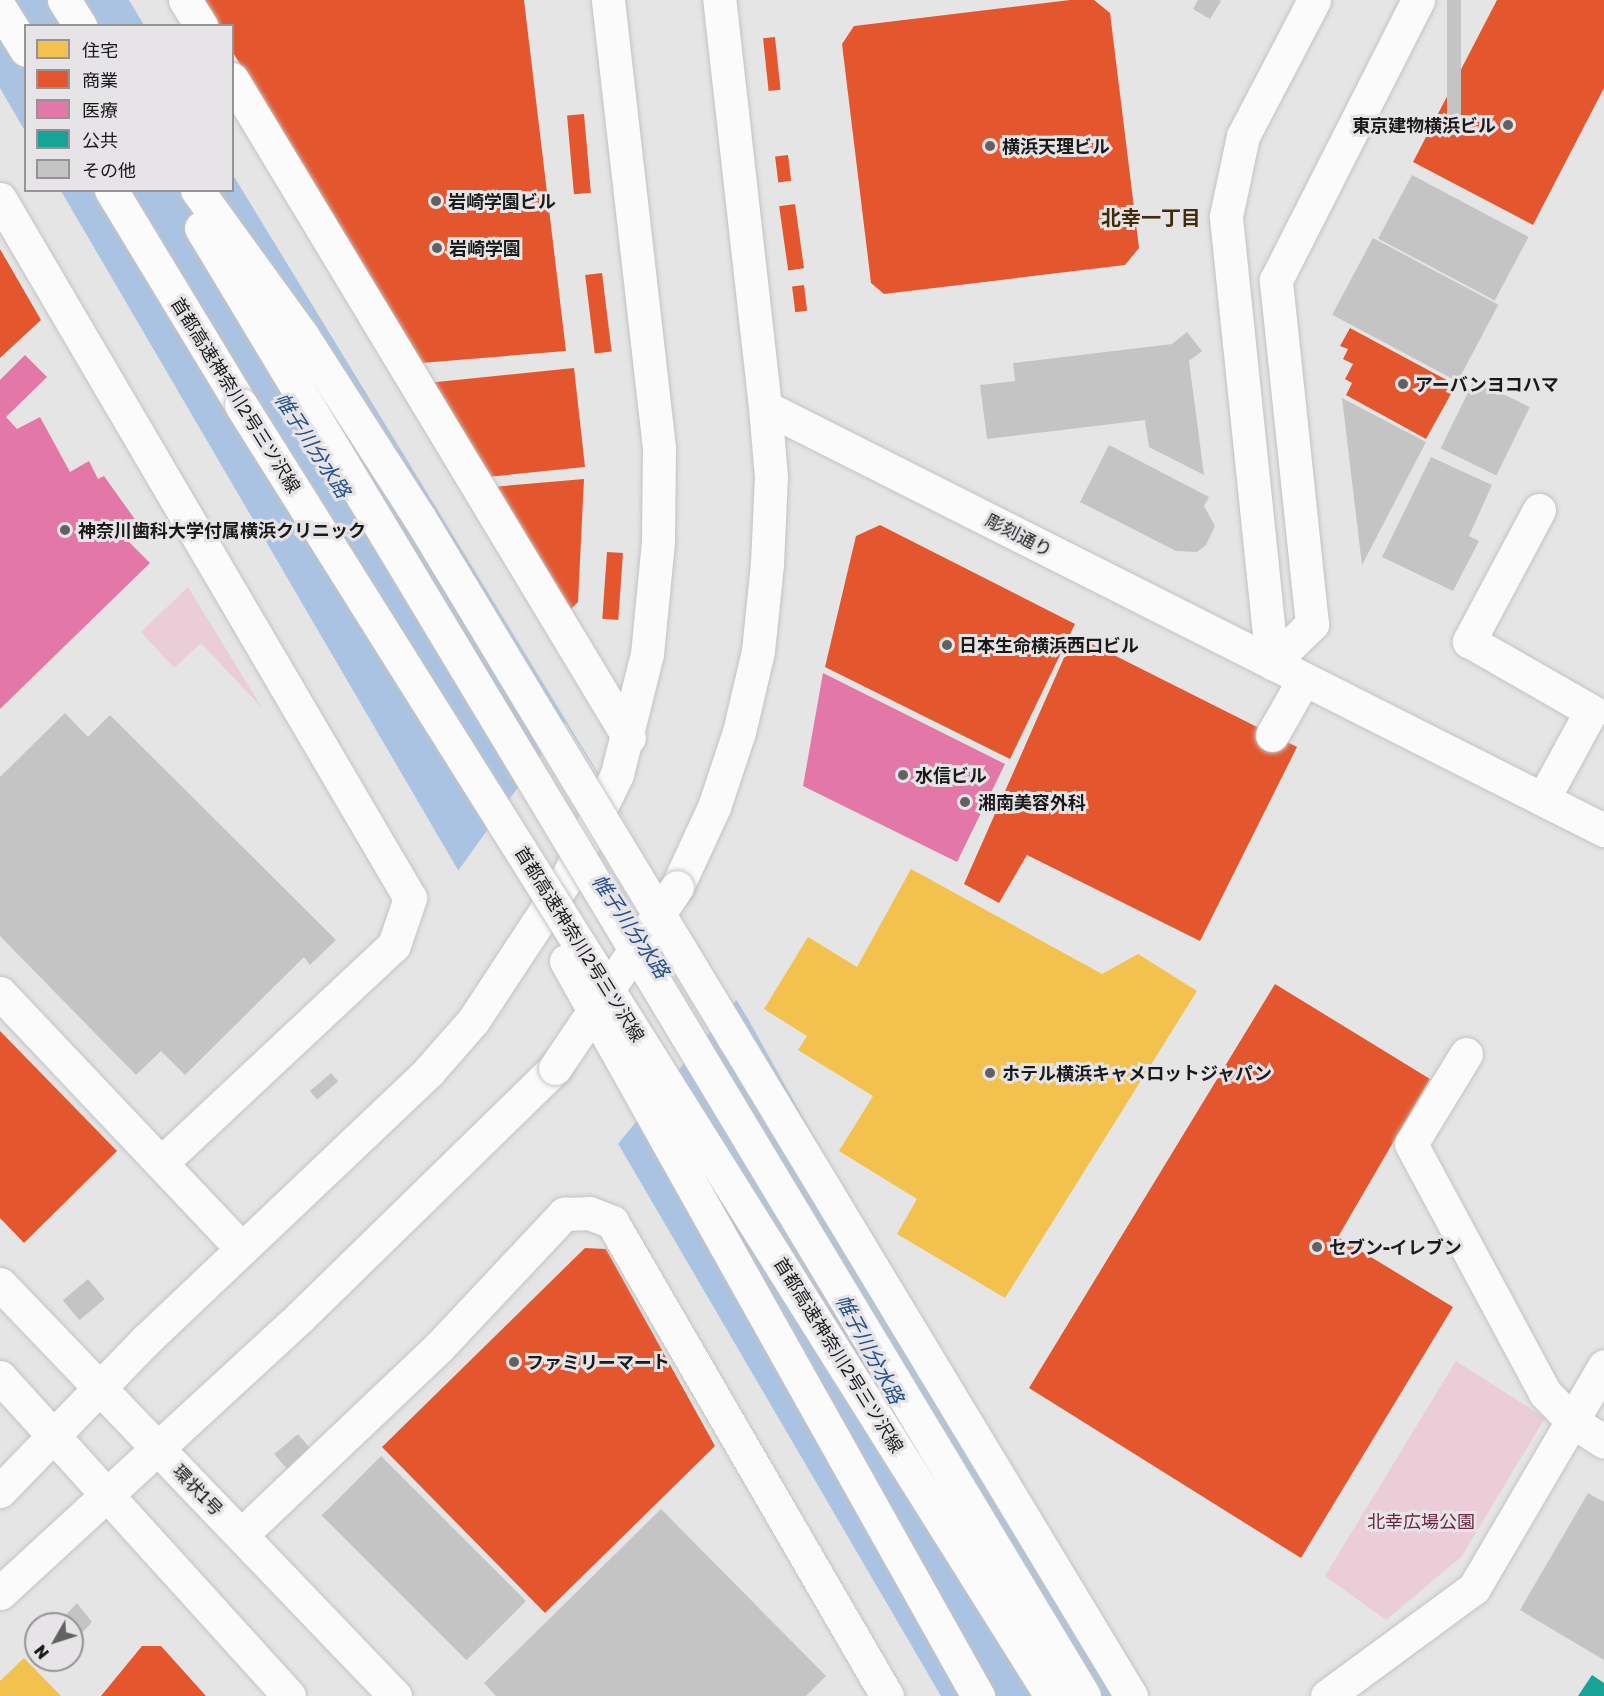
<!DOCTYPE html>
<meta charset="utf-8">
<style>
body{margin:0}
#map{position:relative;width:1604px;height:1696px;overflow:hidden;background:#e6e5e6;font-family:"Golos Text","Noto Sans JP",sans-serif}
div>[style]{position:absolute}
.green>*{inset:0;background:#eacdd6}
.water>*{inset:0;background:#aac3e2}
.pier>*{inset:0;background:#e6e5e6}
.homes>*{inset:0;background:#f2c14e}
.shops>*{inset:0;background:#e4572e;transform-origin:0 0}
.health>*{inset:0;background:#e377a8}
.public>*{inset:0;background:#17a398}
.building>*{inset:0;background:#c5c4c5;transform-origin:0 0}
.roads{filter:drop-shadow(0 0 2px #c3c3c4) drop-shadow(0 0 2px #c3c3c4)}
.minor>*{height:33px;margin:-16.5px;padding:0 16.5px;transform-origin:16.5px;border-radius:16.5px;background:#fbfbfb}
.major>*{height:33px;margin:-16.5px;padding:0 16.5px;transform-origin:16.5px;border-radius:16.5px;background:#fbfbfb}
.highway>*{height:33px;margin:-16.5px;padding:0 16.5px;transform-origin:16.5px;border-radius:16.5px;background:#fbfbfb}
.bridges{filter:drop-shadow(0 0 2px #c3c3c4) drop-shadow(0 0 2px #c3c3c4)}
.minor-bridge>*{height:33px;margin:-16.5px;padding:0 16.5px;transform-origin:16.5px;border-radius:16.5px;background:#fbfbfb}
.highway-bridge>*{height:33px;margin:-16.5px;padding:0 16.5px;transform-origin:16.5px;border-radius:16.5px;background:#fbfbfb}
.dots>*{width:16px;height:16px;translate:-50% -50%;box-sizing:border-box;border:3px solid #e6e4e7;border-radius:50%}
span{translate:-50% -50%;white-space:nowrap;text-align:center;line-height:1.15;-webkit-text-stroke:6px #e6e4e7;paint-order:stroke}
.poi-label{font-size:18px;color:#1b1a1b;font-weight:700}
.right{translate:-100% -50%;text-align:right}
.left{translate:0 -50%;text-align:left}
.street-label{font-size:18px;color:#1b1a1b}
.park-label{font-size:18px;color:#6c2541}
.neighbourhood-label{font-size:20px;color:#412c06;font-weight:700}
.water-label{font-size:20px;color:#235088;font-style:italic}
.legend{position:absolute;left:24px;top:24px;width:210px;height:168px;box-sizing:border-box;background:#e6e4e7;border:2px solid #959395;margin:0;padding:8px 10px;list-style:none;font-size:18px;color:#1b1a1b}
.legend li{display:flex;align-items:center;gap:12px;height:30px}
.legend b{width:30px;border:2px solid #959395}
.north{position:absolute;left:24px;top:1612px;width:60px;height:60px;box-sizing:border-box;background:#e6e4e7;border:2px solid #959395;border-radius:50%;rotate:231deg;font-size:16px;font-weight:700;line-height:24px;text-align:center;color:#1b1a1b}
.north::after{content:'';display:block;margin:auto;width:21px;height:27px;background:#626162;clip-path:polygon(50% 0,100% 100%,50% 72%,0 100%)}
</style>
<div id="map">
<div class="green">
<i style="clip-path:polygon(188px 587px,262px 708px,201px 643px,174px 668px,141px 632px)"></i>
<i style="clip-path:polygon(1456px 1361px,1545px 1418px,1462px 1556px,1386px 1620px,1325px 1576px)"></i>
</div>
<div class="water">
<i style="clip-path:polygon(0 0,129px 0,144px 25px,26px 26px,25px 131px,0 88px)"></i>
<i style="clip-path:polygon(233px 175px,748px 1019px,1125px 1696px,941px 1696px,61px 191px,232px 190px)"></i>
</div>
<div class="pier">
<i style="clip-path:polygon(565px 722px,738px 998px,617px 1145px,458px 871px)"></i>
</div>
<div class="homes">
<i style="clip-path:polygon(911px 869px,1102px 974px,1138px 954px,1197px 991px,1005px 1298px,897px 1234px,917px 1199px,839px 1151px,873px 1096px,798px 1050px,807px 1036px,764px 1009px,808px 937px,857px 967px)"></i>
<i style="clip-path:polygon(24px 1658px,61px 1696px,0 1696px,0 1681px)"></i>
</div>
<div class="shops">
<i style="clip-path:polygon(201px 0,524px 0,566px 351px,421px 363px,232px 51px,232px 26px,217px 26px)"></i>
<i style="clip-path:polygon(1070px 0,1094px 0,1110px 13px,1139px 248px,1125px 265px,884px 294px,871px 283px,842px 44px,854px 26px)"></i>
<i style="clip-path:polygon(1497px 0,1604px 0,1604px 88px,1533px 225px,1413px 162px)"></i>
<i style="left:775px;top:37px;width:53px;height:12px;rotate:84deg"></i>
<i style="left:584px;top:114px;width:79px;height:17px;rotate:85deg"></i>
<i style="left:788px;top:155px;width:26px;height:13px;rotate:83deg"></i>
<i style="left:795px;top:204px;width:65px;height:16px;rotate:82deg"></i>
<i style="clip-path:polygon(0 249px,41px 320px,0 358px)"></i>
<i style="left:602px;top:273px;width:79px;height:17px;rotate:83deg"></i>
<i style="left:804px;top:285px;width:26px;height:12px;rotate:83deg"></i>
<i style="clip-path:polygon(1350px 328px,1456px 385px,1426px 439px,1346px 395px,1352px 383px,1345px 379px,1353px 364px,1343px 359px,1348px 349px,1340px 346px)"></i>
<i style="clip-path:polygon(574px 368px,585px 467px,487px 477px,427px 383px)"></i>
<i style="clip-path:polygon(584px 479px,578px 602px,570px 610px,480px 488px)"></i>
<i style="clip-path:polygon(880px 525px,1075px 624px,1010px 759px,825px 667px,856px 536px)"></i>
<i style="left:607px;top:552px;width:16px;height:67px;rotate:4deg"></i>
<i style="clip-path:polygon(1074px 635px,1297px 747px,1200px 941px,1027px 855px,999px 903px,964px 884px)"></i>
<i style="clip-path:polygon(1275px 984px,1430px 1079px,1338px 1237px,1453px 1307px,1301px 1558px,1029px 1388px)"></i>
<i style="clip-path:polygon(0 1031px,117px 1151px,24px 1243px,0 1218px)"></i>
<i style="clip-path:polygon(585px 1248px,606px 1249px,715px 1446px,545px 1613px,382px 1447px)"></i>
<i style="clip-path:polygon(142px 1646px,161px 1646px,206px 1696px,101px 1696px)"></i>
</div>
<div class="health">
<i style="clip-path:polygon(25px 355px,47px 377px,6px 417px,17px 429px,40px 417px,70px 472px,89px 461px,98px 479px,104px 476px,139px 525px,122px 535px,150px 563px,0 709px,0 380px)"></i>
<i style="clip-path:polygon(823px 673px,1005px 764px,957px 862px,803px 786px)"></i>
</div>
<div class="public">
<i style="clip-path:polygon(1592px 1675px,1604px 1683px,1604px 1696px,1578px 1696px)"></i>
</div>
<div class="building">
<i style="clip-path:polygon(1198px 0,1219px 0,1221px 1px,1210px 19px,1193px 9px)"></i>
<i style="left:1447px;top:0;width:14px;height:135px"></i>
<i style="left:1412px;top:175px;width:132px;height:72px;rotate:28deg"></i>
<i style="left:1373px;top:238px;width:142px;height:87px;rotate:28deg"></i>
<i style="clip-path:polygon(1187px 332px,1202px 351px,1189px 361px,1204px 475px,1149px 447px,1145px 420px,987px 439px,980px 385px,1015px 381px,1013px 363px,1172px 344px)"></i>
<i style="left:1474px;top:380px;width:62px;height:76px;rotate:26deg"></i>
<i style="clip-path:polygon(1342px 398px,1426px 442px,1362px 565px)"></i>
<i style="clip-path:polygon(1109px 445px,1209px 497px,1204px 506px,1215px 526px,1206px 545px,1197px 552px,1176px 551px,1080px 502px)"></i>
<i style="clip-path:polygon(1431px 457px,1492px 485px,1469px 536px,1479px 541px,1453px 591px,1382px 557px)"></i>
<i style="clip-path:polygon(65px 713px,88px 737px,110px 715px,336px 940px,310px 965px,304px 957px,185px 1075px,161px 1051px,136px 1075px,0 936px,0 777px)"></i>
<i style="left:331px;top:1073px;width:11px;height:28px;rotate:49deg"></i>
<i style="left:88px;top:1279px;width:26px;height:33px;rotate:50deg"></i>
<i style="left:298px;top:1434px;width:25px;height:31px;rotate:50deg"></i>
<i style="left:381px;top:1456px;width:205px;height:84px;rotate:45deg"></i>
<i style="clip-path:polygon(1588px 1493px,1604px 1502px,1604px 1660px,1520px 1610px)"></i>
<i style="clip-path:polygon(661px 1509px,826px 1676px,806px 1696px,496px 1696px,484px 1683px)"></i>
<i style="clip-path:polygon(77px 1603px,92px 1622px,72px 1644px,72px 1624px,57px 1624px)"></i>
</div>
<div class="roads">
<div class="minor">
<i style="left:185px;top:0;width:31px;rotate:58deg"></i>
<i style="left:232px;top:79px;width:769px;rotate:58.93deg"></i>
<i style="left:0;top:199px;width:810px;rotate:59.61deg"></i>
<i style="left:410px;top:898px;width:50px;rotate:108.8deg"></i>
<i style="left:394px;top:945px;width:319px;rotate:136.9deg"></i>
<i style="left:765px;top:407px;width:940px;rotate:26.76deg"></i>
<i style="left:1539px;top:510px;width:149px;rotate:118.1deg"></i>
<i style="left:1469px;top:641px;width:141px;rotate:29.8deg"></i>
<i style="left:1591px;top:711px;width:100px;rotate:118.6deg"></i>
<i style="left:1272px;top:663px;width:56px;rotate:-44.3deg"></i>
<i style="left:1312px;top:624px;width:346px;rotate:-96deg"></i>
<i style="left:1276px;top:280px;width:314px;rotate:-63.1deg"></i>
<i style="left:1272px;top:663px;width:449px;rotate:-95.9deg"></i>
<i style="left:1226px;top:216px;width:82px;rotate:-78deg"></i>
<i style="left:1243px;top:136px;width:153px;rotate:-62.4deg"></i>
<i style="left:1272px;top:735px;width:64px;rotate:-60.3deg"></i>
<i style="left:677px;top:887px;width:88px;rotate:-65.2deg"></i>
<i style="left:714px;top:807px;width:79px;rotate:-71.6deg"></i>
<i style="left:739px;top:732px;width:83px;rotate:-76.8deg"></i>
<i style="left:758px;top:651px;width:87px;rotate:-84.1deg"></i>
<i style="left:767px;top:564px;width:87px;rotate:-87.4deg"></i>
<i style="left:771px;top:477px;width:70px;rotate:-94.9deg"></i>
<i style="left:765px;top:407px;width:410px;rotate:-96.4deg"></i>
<i style="left:0;top:993px;width:352px;rotate:46.6deg"></i>
<i style="left:1466px;top:1054px;width:105px;rotate:121.4deg"></i>
<i style="left:1411px;top:1144px;width:283px;rotate:61.7deg"></i>
<i style="left:1545px;top:1393px;width:39px;rotate:46deg"></i>
<i style="left:1572px;top:1421px;width:38px;rotate:33deg"></i>
<i style="left:0;top:1491px;width:211px;rotate:-46deg"></i>
<i style="left:147px;top:1339px;width:389px;rotate:-43.5deg"></i>
<i style="left:429px;top:1071px;width:67px;rotate:-48.7deg"></i>
<i style="left:473px;top:1021px;width:171px;rotate:-56.7deg"></i>
<i style="left:567px;top:878px;width:115px;rotate:-64.3deg"></i>
<i style="left:617px;top:774px;width:124px;rotate:-76deg"></i>
<i style="left:647px;top:654px;width:113px;rotate:-84.4deg"></i>
<i style="left:658px;top:542px;width:94px;rotate:-89.4deg"></i>
<i style="left:659px;top:448px;width:451px;rotate:-96.5deg"></i>
<i style="left:241px;top:1535px;width:273px;rotate:-43.5deg"></i>
<i style="left:439px;top:1347px;width:183px;rotate:-46.8deg"></i>
<i style="left:564px;top:1214px;width:25px;rotate:-2deg"></i>
<i style="left:589px;top:1213px;width:25px;rotate:21deg"></i>
<i style="left:612px;top:1222px;width:548px;rotate:59.88deg"></i>
<i style="left:0;top:1593px;width:409px;rotate:-42.6deg"></i>
<i style="left:301px;top:1316px;width:355px;rotate:-44.3deg"></i>
<i style="left:1327px;top:1696px;width:182px;rotate:-36.3deg"></i>
<i style="left:1474px;top:1588px;width:257px;rotate:-59.6deg"></i>
</div>
<div class="major">
<i style="left:0;top:1284px;width:571px;rotate:46.21deg"></i>
<i style="left:0;top:1377px;width:430px;rotate:47.8deg"></i>
</div>
<div class="highway">
<i style="left:64px;top:0;width:31px;rotate:58deg"></i>
<i style="left:0;top:8px;width:49px;rotate:58.2deg"></i>
<i style="left:111px;top:190px;width:251px;rotate:58.8deg"></i>
</div>
</div>
<div class="bridges">
<div class="minor-bridge">
<i style="left:555px;top:1068px;width:218px;rotate:-56deg"></i>
</div>
<div class="highway-bridge">
<i style="left:197px;top:190px;width:179px;rotate:54.1deg"></i>
<i style="left:302px;top:335px;width:216px;rotate:57.3deg"></i>
<i style="left:419px;top:517px;width:1377px;rotate:58.87deg"></i>
<i style="left:201px;top:228px;width:1713px;rotate:58.97deg"></i>
<i style="left:241px;top:405px;width:1524px;rotate:57.89deg"></i>
<i style="left:566px;top:961px;width:843px;rotate:60.73deg"></i>
</div>
</div>
<div class="dots">
<i style="left:1508px;top:125px;background:#626162"></i>
<i style="left:990px;top:146px;background:#626162"></i>
<i style="left:436px;top:201px;background:#626162"></i>
<i style="left:437px;top:248px;background:#626162"></i>
<i style="left:1403px;top:384px;background:#626162"></i>
<i style="left:65px;top:530px;background:#626162"></i>
<i style="left:947px;top:645px;background:#626162"></i>
<i style="left:903px;top:775px;background:#626162"></i>
<i style="left:965px;top:802px;background:#626162"></i>
<i style="left:990px;top:1073px;background:#626162"></i>
<i style="left:1317px;top:1247px;background:#626162"></i>
<i style="left:514px;top:1362px;background:#626162"></i>
</div>
<div class="poi-label">
<span class="right" style="left:1496px;top:125px">東京建物横浜ビル</span>
<span class="left" style="left:1002px;top:146px">横浜天理ビル</span>
<span class="left" style="left:448px;top:201px">岩崎学園ビル</span>
<span class="left" style="left:449px;top:248px">岩崎学園</span>
<span class="left" style="left:1415px;top:384px">アーバンヨコハマ</span>
<span class="left" style="left:78px;top:530px">神奈川歯科大学付属横浜クリニック</span>
<span class="left" style="left:959px;top:645px">日本生命横浜西口ビル</span>
<span class="left" style="left:915px;top:775px">水信ビル</span>
<span class="left" style="left:978px;top:802px">湘南美容外科</span>
<span class="left" style="left:1002px;top:1073px">ホテル横浜キャメロットジャパン</span>
<span class="left" style="left:1329px;top:1247px">セブン-イレブン</span>
<span class="left" style="left:526px;top:1362px">ファミリーマート</span>
</div>
<div class="street-label">
<span style="left:236px;top:395px;rotate:58deg">首都高速神奈川2号三ツ沢線</span>
<span style="left:1019px;top:535px;rotate:27deg">彫刻通り</span>
<span style="left:580px;top:944px;rotate:58deg">首都高速神奈川2号三ツ沢線</span>
<span style="left:839px;top:1355px;rotate:58deg">首都高速神奈川2号三ツ沢線</span>
<span style="left:198px;top:1490px;rotate:46deg">環状1号</span>
</div>
<div class="park-label">
<span style="left:1421px;top:1521px">北幸広場公園</span>
</div>
<div class="neighbourhood-label">
<span style="left:1151px;top:217px">北幸一丁目</span>
</div>
<div class="water-label">
<span style="left:313px;top:445px;rotate:57deg">帷子川分水路</span>
<span style="left:631px;top:926px;rotate:56deg">帷子川分水路</span>
<span style="left:870px;top:1349px;rotate:62deg">帷子川分水路</span>
</div>
<ul class="legend">
<li><b style="height:16px;background:#f2c14e"></b>住宅</li>
<li><b style="height:16px;background:#e4572e"></b>商業</li>
<li><b style="height:16px;background:#e377a8"></b>医療</li>
<li><b style="height:16px;background:#17a398"></b>公共</li>
<li><b style="height:16px;background:#c5c4c5"></b>その他</li>
</ul>
<div class="north">N</div>
</div>
